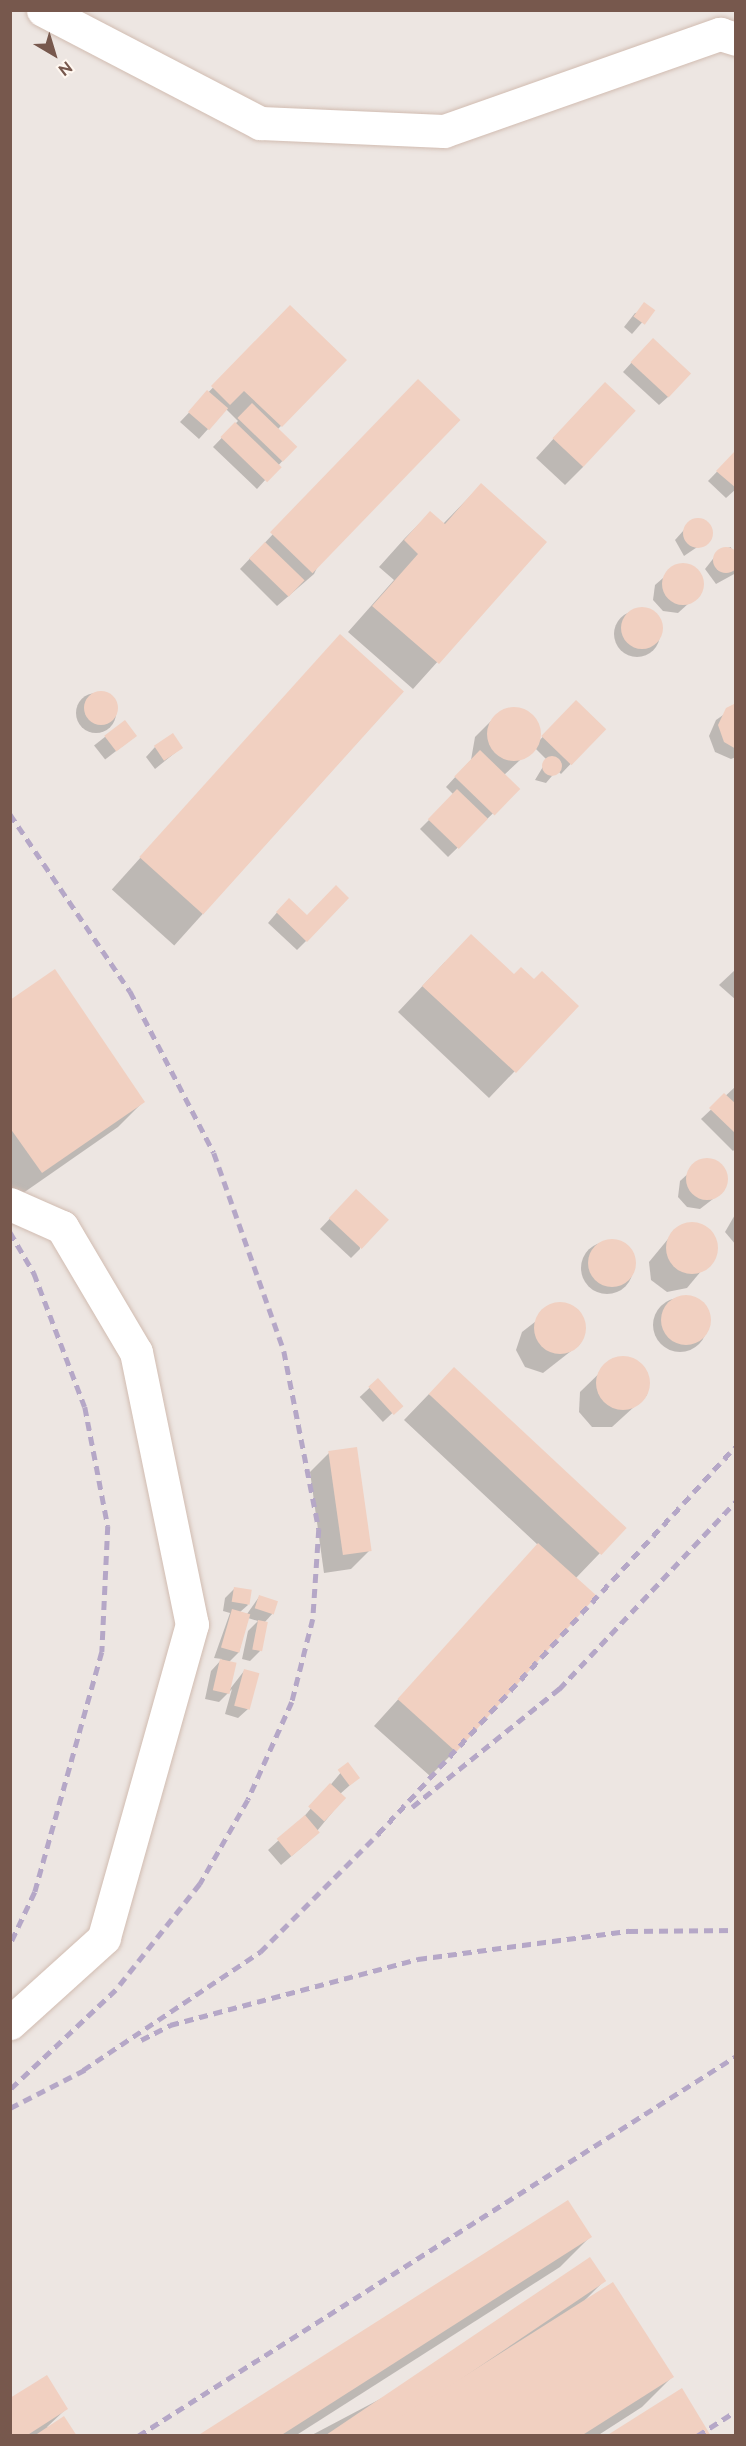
<!DOCTYPE html>
<style>
body{margin:0}
#map{position:relative;width:746px;height:2446px;overflow:hidden;background:#fcf3e9;font-family:Raleway,sans-serif}
div>[style]{position:absolute}
.industrial>*{inset:0;background:#ede6e2;transform-origin:0 0}
.shadow>*{inset:0;background:#0003;transform-origin:0 0}
.round{border-radius:50%}
.building>*{inset:0;background:#f1d0c1;transform-origin:0 0}
.roads{filter:drop-shadow(0 0 2px #d1bcb1) drop-shadow(0 0 2px #d1bcb1)}
.minor>*{height:33px;margin:-16.5px;padding:0 16.5px;transform-origin:16.5px;border-radius:16.5px;background:#fff}
.rail>*{height:4.5px;margin-top:-2.25px;transform-origin:0;background:repeating-linear-gradient(90deg,#b5a7c7 0 9px,transparent 0 15px)}
span{translate:-50% -50%;white-space:nowrap;text-align:center;line-height:1.15;-webkit-text-stroke:5px #fff7f0;paint-order:stroke}
.frame{position:absolute;inset:0;border:12px solid #77584d;pointer-events:none}
.north{position:absolute;left:24px;top:24px;width:60px;height:60px;-webkit-text-stroke:4px #fff7f0;paint-order:stroke;rotate:142deg;font-size:16px;font-weight:700;line-height:24px;text-align:center;color:#77584d}
.north::after{content:'';display:block;margin:auto;width:21px;height:27px;background:#77584d;clip-path:polygon(50% 0,100% 100%,50% 72%,0 100%)}
</style>
<div id="map">
<div class="industrial">
<i style="left:11px;top:11px;width:724px;height:2424px"></i>
</div>
<div class="shadow">
<i style="clip-path:polygon(290px 307px,345px 360px,277px 430px,295px 447px,257px 489px,213px 447px,238px 421px,226px 409px,199px 439px,180px 422px)"></i>
<i style="clip-path:polygon(652px 311px,632px 334px,624px 327px,635px 313px)"></i>
<i style="clip-path:polygon(643px 350px,669px 396px,659px 405px,623px 372px)"></i>
<i style="clip-path:polygon(586px 403px,583px 467px,565px 485px,536px 458px)"></i>
<i style="clip-path:polygon(393px 407px,314px 574px,277px 606px,240px 569px)"></i>
<i style="clip-path:polygon(736px 452px,736px 489px,726px 498px,708px 481px)"></i>
<i style="clip-path:polygon(481px 485px,545px 542px,413px 689px,348px 632px,394px 580px,379px 567px,405px 538px,430px 513px,443px 524px)"></i>
<i style="clip-path:polygon(702px 520px,712px 537px,684px 556px,675px 540px,692px 521px)"></i>
<i style="clip-path:polygon(731px 547px,736px 573px,716px 584px,705px 569px,720px 550px)"></i>
<i style="clip-path:polygon(678px 565px,692px 566px,702px 578px,700px 593px,678px 613px,663px 611px,653px 600px,655px 585px)"></i>
<i class="round" style="left:614px;top:611px;width:46px;height:46px"></i>
<i style="left:340px;top:636px;width:84px;height:341px;rotate:42deg"></i>
<i class="round" style="left:76px;top:693px;width:40px;height:40px"></i>
<i style="clip-path:polygon(576px 702px,604px 729px,561px 774px,557px 770px,546px 783px,535px 780px,547px 760px,534px 747px,504px 775px,518px 789px,448px 857px,420px 829px,454px 795px,446px 787px,471px 760px,475px 737px,494px 718px,512px 709px,530px 715px,540px 732px,536px 744px)"></i>
<i style="clip-path:polygon(736px 706px,736px 757px,731px 759px,715px 752px,709px 736px,716px 720px)"></i>
<i style="left:124px;top:722px;width:18px;height:38px;rotate:52deg"></i>
<i style="clip-path:polygon(155px 747px,181px 748px,155px 769px,146px 757px)"></i>
<i style="clip-path:polygon(280px 909px,307px 916px,306px 941px,297px 950px,268px 923px)"></i>
<i style="clip-path:polygon(445px 962px,514px 976px,577px 1006px,489px 1098px,398px 1012px)"></i>
<i style="clip-path:polygon(736px 969px,736px 1000px,719px 985px)"></i>
<i style="clip-path:polygon(10px 1001px,143px 1102px,118px 1127px,16px 1198px,10px 1190px)"></i>
<i style="clip-path:polygon(736px 1086px,736px 1148px,733px 1151px,701px 1119px)"></i>
<i style="clip-path:polygon(702px 1161px,718px 1163px,727px 1176px,722px 1192px,700px 1209px,687px 1207px,678px 1197px,680px 1181px)"></i>
<i style="clip-path:polygon(356px 1191px,360px 1249px,351px 1258px,320px 1229px)"></i>
<i style="clip-path:polygon(736px 1213px,736px 1245px,725px 1232px)"></i>
<i style="clip-path:polygon(697px 1223px,713px 1234px,717px 1252px,687px 1288px,667px 1292px,651px 1280px,649px 1262px,678px 1227px)"></i>
<i class="round" style="left:581px;top:1242px;width:52px;height:52px"></i>
<i class="round" style="left:653px;top:1298px;width:54px;height:54px"></i>
<i style="clip-path:polygon(558px 1304px,577px 1309px,585px 1326px,580px 1344px,543px 1373px,525px 1367px,516px 1350px,522px 1332px)"></i>
<i style="clip-path:polygon(614px 1359px,635px 1360px,648px 1375px,647px 1395px,612px 1427px,592px 1427px,579px 1412px,580px 1392px)"></i>
<i style="left:378px;top:1380px;width:34px;height:25px;rotate:47deg"></i>
<i style="clip-path:polygon(429px 1394px,625px 1527px,575px 1579px,455px 1751px,430px 1776px,374px 1726px,538px 1545px,404px 1420px)"></i>
<i style="clip-path:polygon(329px 1453px,369px 1551px,351px 1569px,324px 1573px,310px 1472px)"></i>
<i style="clip-path:polygon(235px 1588px,248px 1605px,240px 1612px,247px 1614px,259px 1597px,273px 1613px,264px 1623px,260px 1651px,250px 1661px,242px 1659px,248px 1631px,258px 1621px,248px 1618px,239px 1652px,228px 1663px,230px 1689px,244px 1671px,248px 1709px,238px 1718px,225px 1714px,232px 1689px,219px 1702px,205px 1699px,211px 1671px,222px 1659px,214px 1658px,230px 1613px,223px 1611px,225px 1598px)"></i>
<i style="clip-path:polygon(348px 1764px,358px 1778px,340px 1794px,344px 1798px,308px 1842px,281px 1865px,268px 1850px,302px 1819px)"></i>
<i style="clip-path:polygon(590px 2237px,560px 2267px,295px 2436px,200px 2436px)"></i>
<i style="clip-path:polygon(604px 2281px,585px 2300px,672px 2377px,642px 2407px,597px 2436px,310px 2436px)"></i>
<i style="clip-path:polygon(66px 2409px,47px 2427px,75px 2436px,10px 2436px)"></i>
</div>
<div class="building">
<i style="left:644px;top:302px;width:14px;height:18px;rotate:36deg"></i>
<i style="clip-path:polygon(290px 305px,347px 360px,282px 427px,244px 391px,230px 405px,211px 386px)"></i>
<i style="left:653px;top:338px;width:52px;height:33px;rotate:43deg"></i>
<i style="left:418px;top:379px;width:59px;height:213px;rotate:44deg"></i>
<i style="left:605px;top:382px;width:42px;height:77px;rotate:43deg"></i>
<i style="left:207px;top:390px;width:28px;height:29px;rotate:41deg"></i>
<i style="left:252px;top:403px;width:63px;height:21px;rotate:44deg"></i>
<i style="left:235px;top:422px;width:65px;height:21px;rotate:44deg"></i>
<i style="clip-path:polygon(736px 450px,736px 488px,716px 471px)"></i>
<i style="clip-path:polygon(481px 483px,547px 542px,439px 664px,372px 606px,418px 554px,404px 540px,430px 511px,445px 524px)"></i>
<i class="round" style="left:683px;top:518px;width:30px;height:30px"></i>
<i style="left:265px;top:542px;width:55px;height:23px;rotate:44deg"></i>
<i class="round" style="left:713px;top:547px;width:26px;height:26px"></i>
<i class="round" style="left:662px;top:563px;width:42px;height:42px"></i>
<i class="round" style="left:621px;top:607px;width:42px;height:42px"></i>
<i style="left:340px;top:634px;width:86px;height:300px;rotate:42deg"></i>
<i class="round" style="left:84px;top:691px;width:34px;height:34px"></i>
<i style="left:576px;top:700px;width:42px;height:50px;rotate:44deg"></i>
<i style="clip-path:polygon(736px 703px,736px 749px,724px 742px,718px 725px,726px 708px)"></i>
<i class="round" style="left:487px;top:707px;width:54px;height:54px"></i>
<i style="left:125px;top:720px;width:20px;height:26px;rotate:53deg"></i>
<i style="left:173px;top:733px;width:18px;height:23px;rotate:56deg"></i>
<i style="left:480px;top:750px;width:56px;height:37px;rotate:44deg"></i>
<i class="round" style="left:542px;top:756px;width:20px;height:20px"></i>
<i style="left:457px;top:789px;width:43px;height:42px;rotate:44deg"></i>
<i style="clip-path:polygon(336px 885px,349px 898px,307px 942px,276px 912px,289px 898px,307px 915px)"></i>
<i style="clip-path:polygon(471px 934px,514px 974px,521px 967px,534px 979px,542px 971px,579px 1006px,516px 1073px,422px 986px)"></i>
<i style="clip-path:polygon(55px 969px,145px 1102px,42px 1173px,10px 1128px,10px 1000px)"></i>
<i style="clip-path:polygon(724px 1093px,736px 1104px,736px 1134px,709px 1108px)"></i>
<i class="round" style="left:686px;top:1158px;width:42px;height:42px"></i>
<i style="left:356px;top:1189px;width:45px;height:40px;rotate:43deg"></i>
<i class="round" style="left:666px;top:1222px;width:52px;height:52px"></i>
<i class="round" style="left:588px;top:1239px;width:48px;height:48px"></i>
<i class="round" style="left:661px;top:1295px;width:50px;height:50px"></i>
<i class="round" style="left:534px;top:1302px;width:52px;height:52px"></i>
<i class="round" style="left:596px;top:1356px;width:54px;height:54px"></i>
<i style="left:454px;top:1367px;width:236px;height:37px;rotate:43deg"></i>
<i style="left:378px;top:1378px;width:38px;height:13px;rotate:48deg"></i>
<i style="left:357px;top:1447px;width:105px;height:29px;rotate:82deg"></i>
<i style="left:538px;top:1543px;width:79px;height:210px;rotate:42deg"></i>
<i style="left:234px;top:1587px;width:18px;height:15px;rotate:9deg"></i>
<i style="left:259px;top:1595px;width:20px;height:14px;rotate:18deg"></i>
<i style="left:232px;top:1609px;width:19px;height:40px;rotate:16deg"></i>
<i style="left:258px;top:1620px;width:10px;height:30px;rotate:11deg"></i>
<i style="left:220px;top:1659px;width:17px;height:32px;rotate:13deg"></i>
<i style="left:244px;top:1669px;width:16px;height:38px;rotate:15deg"></i>
<i style="left:348px;top:1762px;width:20px;height:13px;rotate:53deg"></i>
<i style="left:330px;top:1783px;width:22px;height:32px;rotate:43deg"></i>
<i style="left:305px;top:1815px;width:23px;height:37px;rotate:50deg"></i>
<i style="clip-path:polygon(568px 2200px,592px 2237px,280px 2436px,197px 2436px)"></i>
<i style="left:590px;top:2257px;width:29px;height:335px;rotate:56deg"></i>
<i style="clip-path:polygon(613px 2282px,674px 2377px,581px 2436px,370px 2436px)"></i>
<i style="clip-path:polygon(47px 2375px,68px 2409px,26px 2436px,10px 2436px,10px 2398px)"></i>
<i style="clip-path:polygon(682px 2388px,711px 2436px,606px 2436px)"></i>
<i style="clip-path:polygon(64px 2416px,77px 2436px,34px 2436px)"></i>
</div>
<div class="roads">
<div class="minor">
<i style="left:43px;top:10px;width:245px;rotate:27.5deg"></i>
<i style="left:260px;top:123px;width:184px;rotate:2.5deg"></i>
<i style="left:444px;top:131px;width:293px;rotate:-19.4deg"></i>
<i style="left:720px;top:34px;width:17px;rotate:17deg"></i>
<i style="left:10px;top:1204px;width:57px;rotate:23.9deg"></i>
<i style="left:62px;top:1227px;width:145px;rotate:59.4deg"></i>
<i style="left:136px;top:1352px;width:278px;rotate:78.4deg"></i>
<i style="left:192px;top:1624px;width:326px;rotate:105.7deg"></i>
<i style="left:104px;top:1938px;width:127px;rotate:137.9deg"></i>
</div>
</div>
<div class="rail">
<i style="left:10px;top:814px;width:214px;rotate:55.9deg"></i>
<i style="left:130px;top:991px;width:182px;rotate:62.6deg"></i>
<i style="left:214px;top:1153px;width:210px;rotate:70.5deg"></i>
<i style="left:284px;top:1351px;width:181px;rotate:78.9deg"></i>
<i style="left:319px;top:1529px;width:90px;rotate:93.8deg"></i>
<i style="left:313px;top:1619px;width:86px;rotate:104.2deg"></i>
<i style="left:292px;top:1702px;width:107px;rotate:114.2deg"></i>
<i style="left:248px;top:1800px;width:97px;rotate:119.7deg"></i>
<i style="left:200px;top:1884px;width:135px;rotate:128.4deg"></i>
<i style="left:116px;top:1990px;width:146px;rotate:136.7deg"></i>
<i style="left:10px;top:1232px;width:48px;rotate:59.7deg"></i>
<i style="left:34px;top:1273px;width:143px;rotate:69.2deg"></i>
<i style="left:85px;top:1407px;width:121px;rotate:79.1deg"></i>
<i style="left:108px;top:1526px;width:126px;rotate:92.7deg"></i>
<i style="left:102px;top:1652px;width:249px;rotate:105.6deg"></i>
<i style="left:35px;top:1892px;width:59px;rotate:115.3deg"></i>
<i style="left:412px;top:1807px;width:189px;rotate:-38.8deg"></i>
<i style="left:559px;top:1689px;width:258px;rotate:-46.7deg"></i>
<i style="left:141px;top:2040px;width:33px;rotate:-27deg"></i>
<i style="left:170px;top:2025px;width:257px;rotate:-14.9deg"></i>
<i style="left:418px;top:1959px;width:213px;rotate:-7.6deg"></i>
<i style="left:629px;top:1931px;width:107px;rotate:-0.5deg"></i>
<i style="left:83px;top:2070px;width:213px;rotate:-33.7deg"></i>
<i style="left:260px;top:1952px;width:167px;rotate:-45deg"></i>
<i style="left:378px;top:1834px;width:528px;rotate:-47.3deg"></i>
<i style="left:10px;top:2108px;width:90px;rotate:-27.1deg"></i>
<i style="left:138px;top:2436px;width:709px;rotate:-32.43deg"></i>
<i style="left:697px;top:2436px;width:46px;rotate:-32.7deg"></i>
</div>
<div class="frame"></div>
<div class="north">N</div>
</div>
